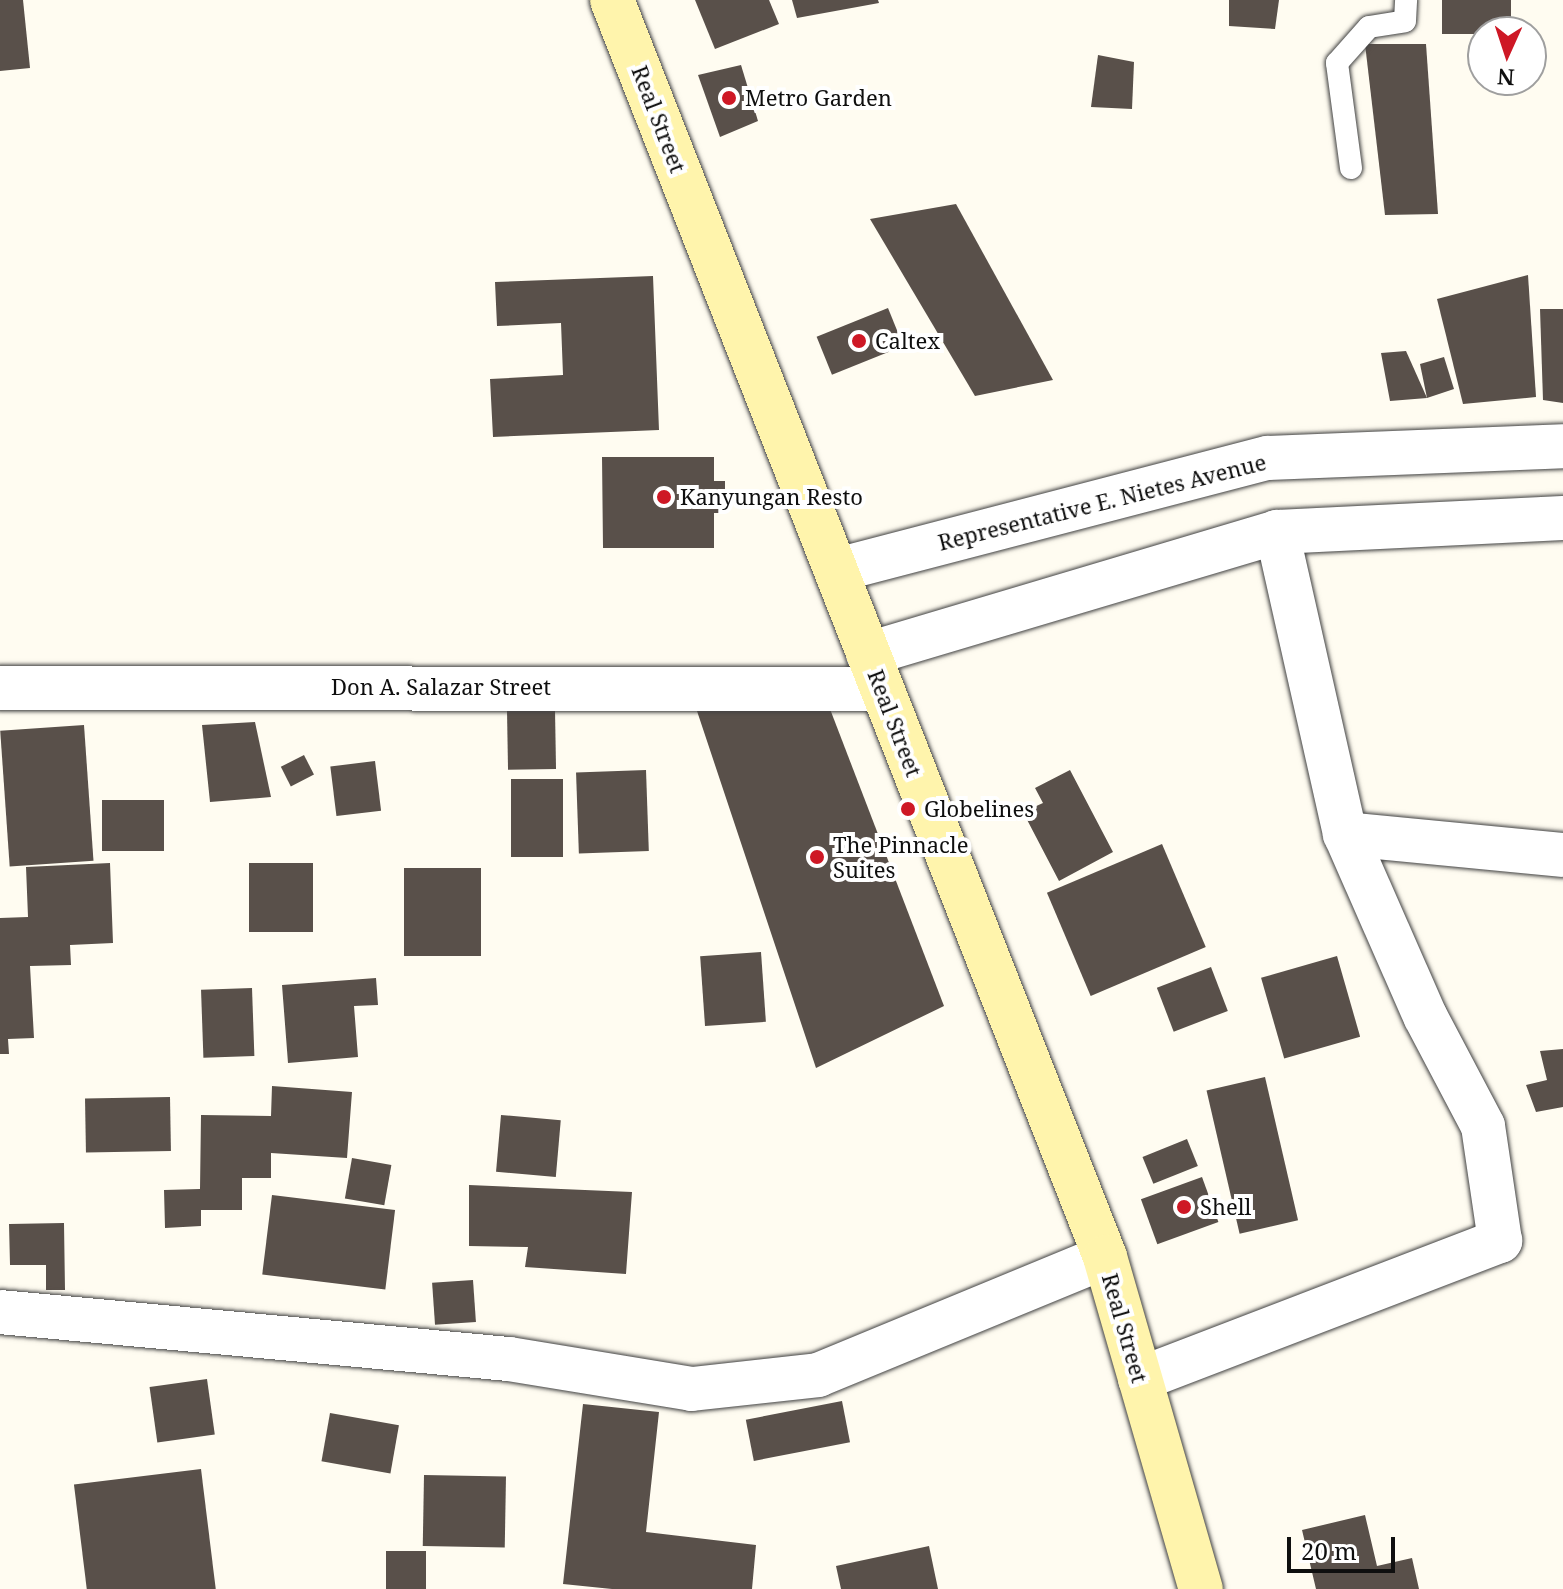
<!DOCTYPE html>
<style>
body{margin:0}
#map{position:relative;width:1563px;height:1589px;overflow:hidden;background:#fffcf1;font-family:"Noto Serif",serif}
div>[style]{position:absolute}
.building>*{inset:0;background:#59504a;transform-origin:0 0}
.roads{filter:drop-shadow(0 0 2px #424242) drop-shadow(0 0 2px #424242)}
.lane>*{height:22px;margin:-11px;padding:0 11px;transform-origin:11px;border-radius:11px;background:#fff}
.street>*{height:44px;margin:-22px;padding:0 22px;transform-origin:22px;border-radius:22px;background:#fff}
.secondary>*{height:44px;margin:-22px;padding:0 22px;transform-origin:22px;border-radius:22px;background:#fff4ac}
.dots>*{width:22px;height:22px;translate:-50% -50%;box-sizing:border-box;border:4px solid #fff;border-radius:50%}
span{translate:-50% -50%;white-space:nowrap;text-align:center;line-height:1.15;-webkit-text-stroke:8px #fff;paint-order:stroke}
.poi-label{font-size:22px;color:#0f0f0f}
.left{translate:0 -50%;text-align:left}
.street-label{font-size:22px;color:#0f0f0f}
.north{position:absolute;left:1467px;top:16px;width:80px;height:80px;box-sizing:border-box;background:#fff;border:2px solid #9f9f9f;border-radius:50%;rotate:183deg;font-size:22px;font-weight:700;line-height:32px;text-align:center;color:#0f0f0f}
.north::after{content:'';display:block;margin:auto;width:28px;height:36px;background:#ce1825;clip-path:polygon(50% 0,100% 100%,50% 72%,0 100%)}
.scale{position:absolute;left:1287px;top:1537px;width:108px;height:36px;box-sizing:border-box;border:4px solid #0f0f0f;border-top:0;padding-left:10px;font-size:24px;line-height:28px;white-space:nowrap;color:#0f0f0f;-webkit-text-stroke:6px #fff;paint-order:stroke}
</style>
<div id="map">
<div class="building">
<i style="clip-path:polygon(0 0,23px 0,30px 68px,0 71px)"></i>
<i style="clip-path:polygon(695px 0,769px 0,779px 24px,715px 49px)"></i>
<i style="clip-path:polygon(792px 0,878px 0,879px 3px,797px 18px)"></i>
<i style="clip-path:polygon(1229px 0,1279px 0,1275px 29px,1229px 26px)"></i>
<i style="left:1442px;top:0;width:69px;height:34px"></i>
<i style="clip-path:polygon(1365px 44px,1426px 44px,1438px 214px,1385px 215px)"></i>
<i style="clip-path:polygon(1098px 55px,1134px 62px,1132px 109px,1091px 107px)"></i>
<i style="clip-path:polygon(741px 65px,758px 121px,720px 137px,698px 75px)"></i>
<i style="clip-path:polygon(956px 204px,1053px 380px,975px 396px,870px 219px)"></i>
<i style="clip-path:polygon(1528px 275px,1536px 397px,1463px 404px,1437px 299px)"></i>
<i style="clip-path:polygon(653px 276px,659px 430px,493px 437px,490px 379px,563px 375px,561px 323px,497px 326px,495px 282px)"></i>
<i style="left:888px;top:308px;width:41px;height:77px;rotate:68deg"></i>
<i style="clip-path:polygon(1540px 309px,1563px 309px,1563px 403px,1543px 400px)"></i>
<i style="clip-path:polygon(1406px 351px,1427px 398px,1390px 401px,1381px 353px)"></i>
<i style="clip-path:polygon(1444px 357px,1454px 389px,1427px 398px,1420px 364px)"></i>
<i style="clip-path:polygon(602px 457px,714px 457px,714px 481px,725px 481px,725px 513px,714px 513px,714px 548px,603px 548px)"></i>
<i style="clip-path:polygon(694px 702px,830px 709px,944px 1006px,816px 1068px)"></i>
<i style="left:555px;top:710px;width:59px;height:48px;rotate:89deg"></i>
<i style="clip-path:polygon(255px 722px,271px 797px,210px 802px,202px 725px)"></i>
<i style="left:84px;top:725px;width:136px;height:84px;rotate:86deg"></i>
<i style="left:304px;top:755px;width:22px;height:26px;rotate:63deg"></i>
<i style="left:375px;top:761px;width:50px;height:45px;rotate:83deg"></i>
<i style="left:646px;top:770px;width:81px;height:70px;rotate:88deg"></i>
<i style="clip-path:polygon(1070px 770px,1113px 852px,1059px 881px,1023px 812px,1043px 803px,1035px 788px)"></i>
<i style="left:511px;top:779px;width:52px;height:78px"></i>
<i style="left:102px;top:800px;width:62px;height:51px"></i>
<i style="left:1162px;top:844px;width:112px;height:125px;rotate:67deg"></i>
<i style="clip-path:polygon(110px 863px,113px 943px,70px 945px,71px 965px,30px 966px,34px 1038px,8px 1039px,9px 1054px,0 1054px,0 918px,28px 917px,26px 867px)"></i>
<i style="left:313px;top:863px;width:69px;height:64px;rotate:90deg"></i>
<i style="left:404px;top:868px;width:77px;height:88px"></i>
<i style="left:761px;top:952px;width:70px;height:61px;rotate:86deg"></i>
<i style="left:1337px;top:956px;width:84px;height:79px;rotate:74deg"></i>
<i style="left:1211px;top:967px;width:47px;height:58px;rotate:69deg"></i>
<i style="clip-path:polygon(376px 978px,378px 1005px,354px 1006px,358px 1057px,288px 1063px,282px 985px)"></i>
<i style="left:252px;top:988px;width:68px;height:51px;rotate:88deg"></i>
<i style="clip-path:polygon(1563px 1049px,1563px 1107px,1536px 1112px,1526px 1085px,1547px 1080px,1540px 1051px)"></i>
<i style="left:1265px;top:1077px;width:147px;height:60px;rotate:77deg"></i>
<i style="clip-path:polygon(272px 1086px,352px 1092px,347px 1158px,271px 1153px,271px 1178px,242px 1178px,242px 1210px,201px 1210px,201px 1226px,165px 1228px,164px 1190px,200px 1189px,201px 1115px,271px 1116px)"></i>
<i style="left:170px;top:1097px;width:54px;height:85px;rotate:89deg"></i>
<i style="left:501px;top:1115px;width:60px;height:57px;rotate:5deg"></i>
<i style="left:1187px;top:1139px;width:29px;height:48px;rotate:68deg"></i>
<i style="left:352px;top:1158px;width:40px;height:41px;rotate:10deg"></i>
<i style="left:1202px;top:1177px;width:48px;height:65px;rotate:70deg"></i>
<i style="clip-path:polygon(469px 1185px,632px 1192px,626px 1274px,525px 1267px,528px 1247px,469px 1246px)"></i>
<i style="left:272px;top:1195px;width:124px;height:80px;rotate:7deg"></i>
<i style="clip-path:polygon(64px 1223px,65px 1290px,46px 1290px,46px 1265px,10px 1265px,9px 1224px)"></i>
<i style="left:473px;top:1280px;width:42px;height:41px;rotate:86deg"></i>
<i style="left:207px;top:1379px;width:56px;height:58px;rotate:82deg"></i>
<i style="left:842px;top:1401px;width:42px;height:98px;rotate:79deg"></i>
<i style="clip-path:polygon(583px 1404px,659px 1412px,646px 1532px,756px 1545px,752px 1589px,612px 1589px,563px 1584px)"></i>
<i style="left:330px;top:1413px;width:70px;height:49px;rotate:10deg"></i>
<i style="left:201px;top:1469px;width:121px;height:128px;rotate:83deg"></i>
<i style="left:424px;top:1475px;width:82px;height:71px;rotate:1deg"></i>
<i style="clip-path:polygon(1365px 1515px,1377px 1566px,1412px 1558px,1419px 1589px,1316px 1589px,1302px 1530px)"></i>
<i style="clip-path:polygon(929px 1546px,938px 1589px,841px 1589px,836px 1566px)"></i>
<i style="left:386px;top:1551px;width:40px;height:38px"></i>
</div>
<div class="roads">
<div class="lane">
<i style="left:1351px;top:168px;width:106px;rotate:-97.6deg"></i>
<i style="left:1337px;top:63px;width:48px;rotate:-48.4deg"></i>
<i style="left:1369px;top:27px;width:36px;rotate:-9deg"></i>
<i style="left:1405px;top:21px;width:21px;rotate:-87deg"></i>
</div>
<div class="street">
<i style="left:1277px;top:532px;width:310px;rotate:77.3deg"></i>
<i style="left:1345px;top:834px;width:219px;rotate:5.5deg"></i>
<i style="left:837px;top:570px;width:445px;rotate:-14.6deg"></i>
<i style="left:1268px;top:458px;width:295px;rotate:-2.3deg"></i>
<i style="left:868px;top:654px;width:427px;rotate:-16.6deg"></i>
<i style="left:1277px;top:532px;width:286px;rotate:-2.8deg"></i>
<i style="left:0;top:688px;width:881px;rotate:0.07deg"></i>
<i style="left:0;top:1312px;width:511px;rotate:5.28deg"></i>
<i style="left:509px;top:1359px;width:185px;rotate:9.3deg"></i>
<i style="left:692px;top:1389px;width:127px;rotate:-6.3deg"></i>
<i style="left:818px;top:1375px;width:310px;rotate:-22.4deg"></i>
<i style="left:1140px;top:1379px;width:386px;rotate:-21deg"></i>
<i style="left:1500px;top:1241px;width:116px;rotate:-98.4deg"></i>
<i style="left:1483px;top:1126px;width:124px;rotate:-117.8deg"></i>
<i style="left:1425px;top:1016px;width:199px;rotate:-113.7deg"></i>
</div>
<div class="secondary">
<i style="left:612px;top:0;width:1350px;rotate:68.58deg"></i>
<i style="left:1105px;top:1257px;width:346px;rotate:73.9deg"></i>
</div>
</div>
<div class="dots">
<i style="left:729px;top:98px;background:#ce1825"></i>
<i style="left:859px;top:341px;background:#ce1825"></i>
<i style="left:664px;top:497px;background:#ce1825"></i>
<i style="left:908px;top:809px;background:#ce1825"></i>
<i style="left:817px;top:857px;background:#ce1825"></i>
<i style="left:1184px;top:1207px;background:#ce1825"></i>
</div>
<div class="poi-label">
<span class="left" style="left:745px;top:98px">Metro Garden</span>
<span class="left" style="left:875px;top:341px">Caltex</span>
<span class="left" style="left:680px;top:497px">Kanyungan Resto</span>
<span class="left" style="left:924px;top:809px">Globelines</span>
<span class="left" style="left:833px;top:857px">The Pinnacle<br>Suites</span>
<span class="left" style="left:1200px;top:1207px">Shell</span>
</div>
<div class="street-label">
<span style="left:659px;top:119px;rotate:69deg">Real Street</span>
<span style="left:1102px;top:502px;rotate:-14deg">Representative E. Nietes Avenue</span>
<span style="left:441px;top:687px">Don A. Salazar Street</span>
<span style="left:895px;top:723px;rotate:69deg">Real Street</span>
<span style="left:1125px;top:1328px;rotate:74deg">Real Street</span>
</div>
<div class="north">N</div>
<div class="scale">20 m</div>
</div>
